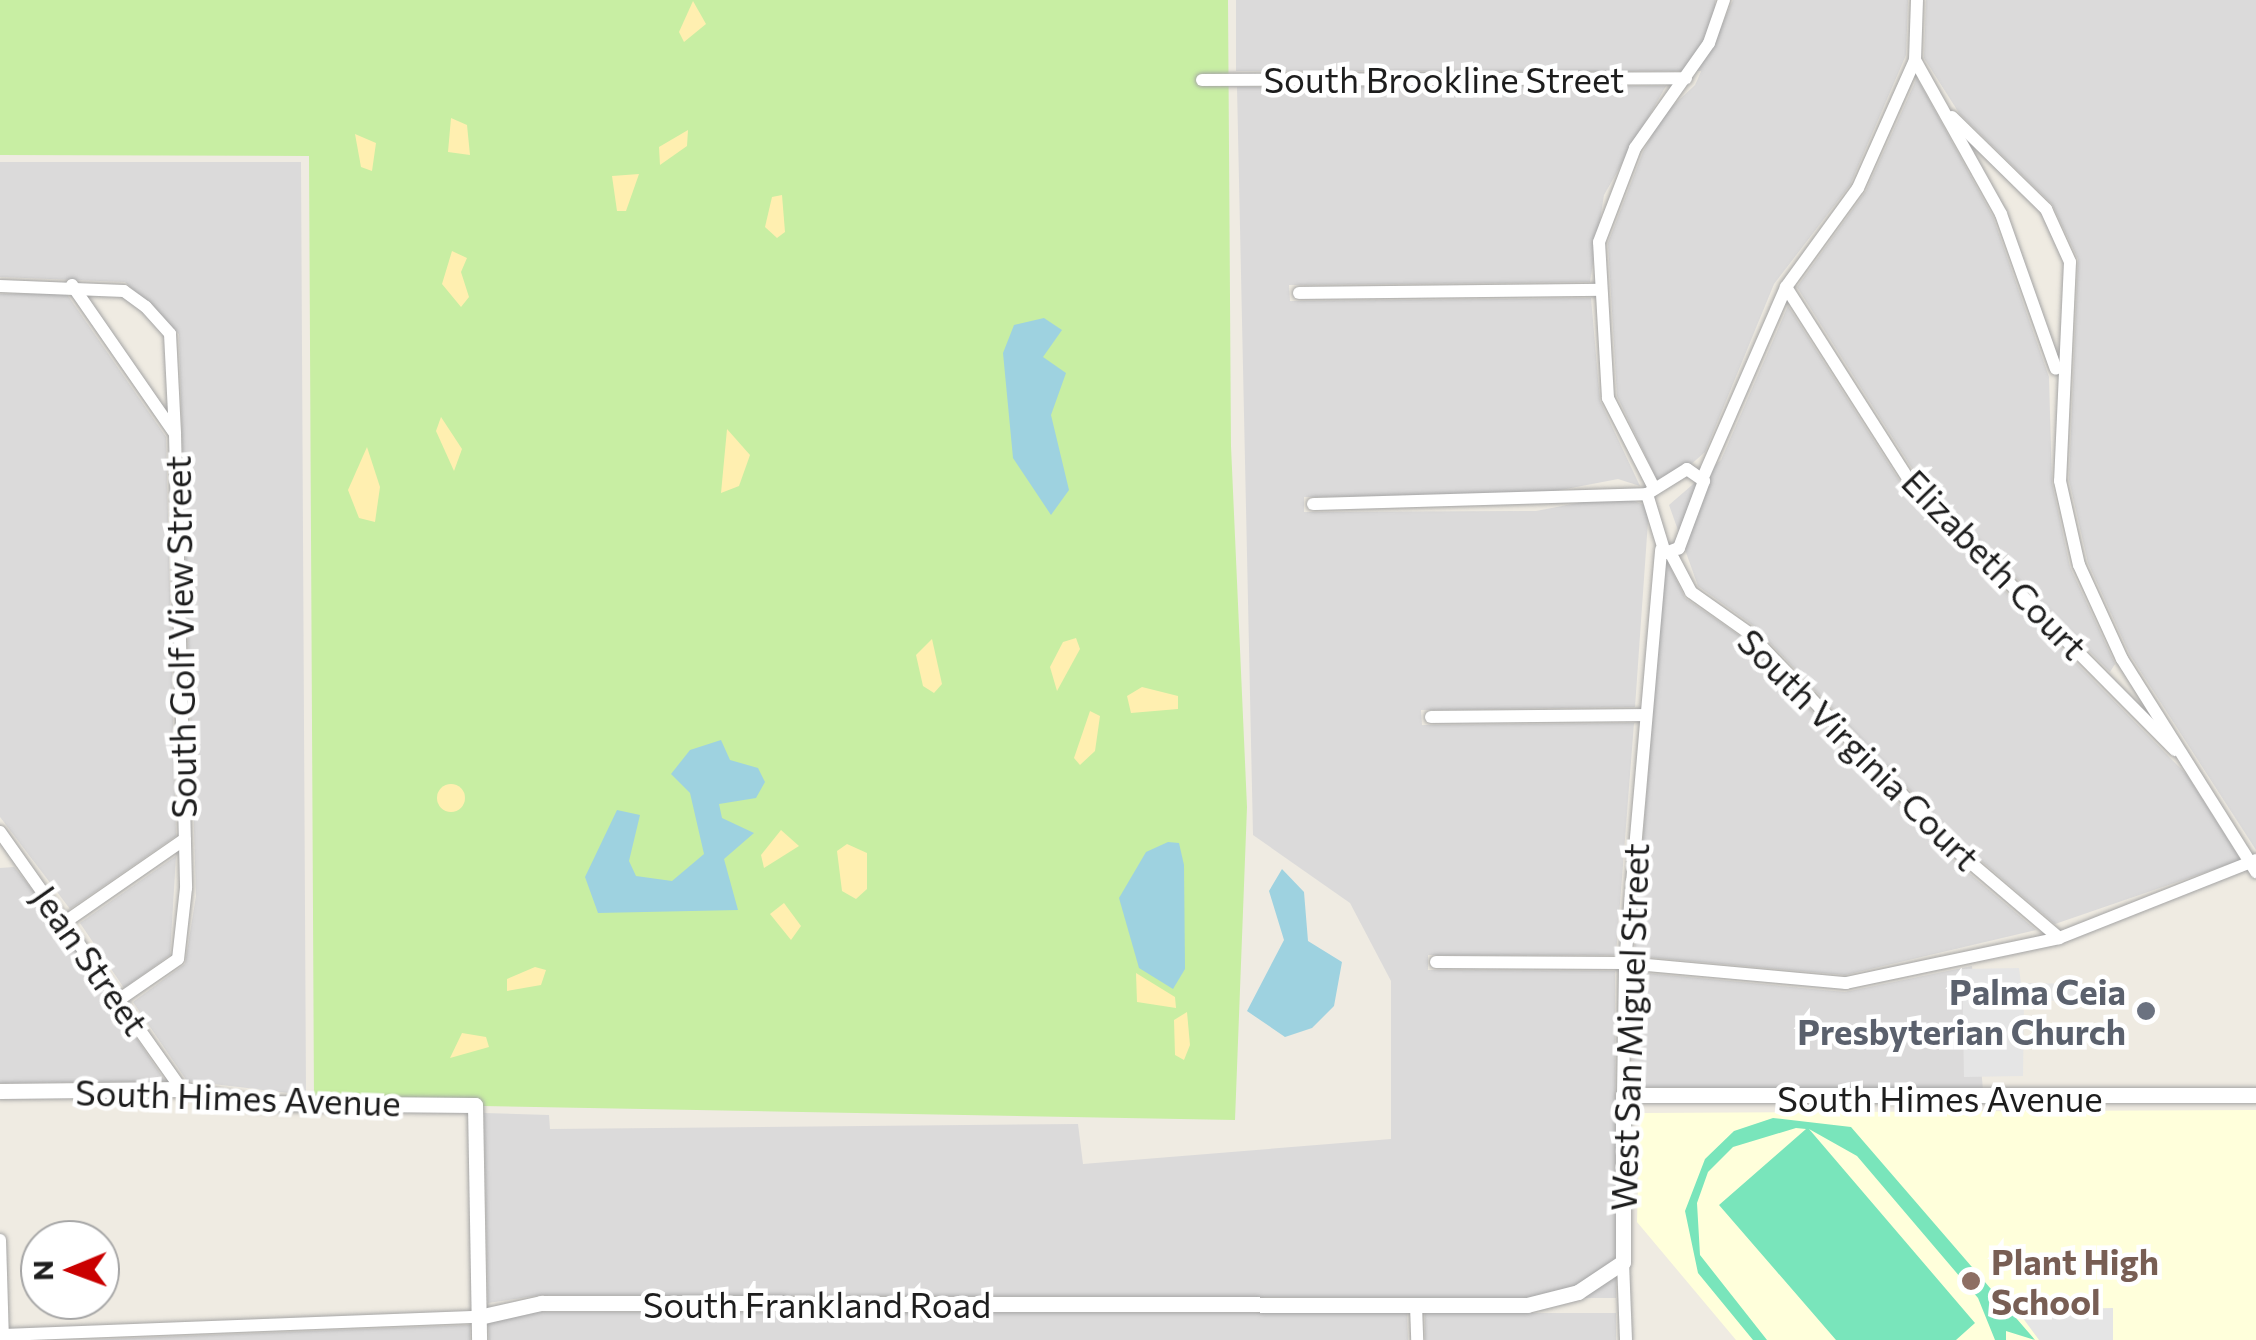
<!DOCTYPE html>
<style>
body{margin:0}
#map{position:relative;width:2256px;height:1340px;overflow:hidden;background:#efebe2;font-family:Commissioner,sans-serif}
div>[style]{position:absolute}
.residential>*{inset:0;background:#dbdada;transform-origin:0 0}
.education>*{inset:0;background:#ffffdb}
.grass>*{inset:0;background:#c8eea3}
.sand>*{inset:0;background:#ffefb0}
.round{border-radius:50%}
.pitch>*{inset:0;background:#79e5bb}
.parking>*{inset:0;background:#e5e5e5}
.water>*{inset:0;background:#9ed2e0}
.roads{filter:drop-shadow(0 0 2px #a4a4a4) drop-shadow(0 0 2px #a4a4a4)}
.minor>*{height:12px;margin:-6px;padding:0 6px;transform-origin:6px;border-radius:6px;background:#fff}
.tertiary>*{height:15px;margin:-7.5px;padding:0 7.5px;transform-origin:7.5px;border-radius:7.5px;background:#fff}
.dots>*{width:28px;height:28px;translate:-50% -50%;box-sizing:border-box;border:5px solid #fff;border-radius:50%}
span{translate:-50% -50%;white-space:nowrap;text-align:center;line-height:1.15;-webkit-text-stroke:9px #fff;paint-order:stroke}
.street-label{font-size:35px;color:#1d1d1d}
.worship-label{font-size:35px;color:#5b616d;font-weight:700}
.right{translate:-100% -50%;text-align:right}
.education-label{font-size:35px;color:#785e54;font-weight:700}
.left{translate:0 -50%;text-align:left}
.north{position:absolute;left:20px;top:1220px;width:100px;height:100px;box-sizing:border-box;background:#fff;border:2px solid #a5a5a5;border-radius:50%;rotate:269deg;font-size:28px;font-weight:700;line-height:40px;text-align:center;color:#1d1d1d}
.north::after{content:'';display:block;margin:auto;width:35px;height:45px;background:#ca0000;clip-path:polygon(50% 0,100% 100%,50% 72%,0 100%)}
</style>
<div id="map">
<div class="residential">
<i style="left:1236px;top:0;width:479px;height:71px"></i>
<i style="clip-path:polygon(1733px 0,1908px 0,1906px 55px,1850px 185px,1774px 284px,1705px 452px,1662px 490px,1617px 396px,1608px 243px,1643px 152px,1663px 115px,1695px 85px)"></i>
<i style="clip-path:polygon(1926px 0,2256px 0,2256px 850px,2130px 655px,2088px 563px,2069px 480px,2078px 259px,2052px 204px,1959px 113px,1924px 58px)"></i>
<i style="clip-path:polygon(1917px 78px,1993px 217px,2049px 377px,2052px 483px,2070px 567px,2115px 664px,2110px 672px,1920px 481px,1797px 287px,1866px 191px)"></i>
<i style="clip-path:polygon(1666px 86px,1604px 195px,1590px 282px,1289px 285px,1290px 301px,1591px 298px,1600px 401px,1640px 486px,1618px 479px,1535px 495px,1304px 497px,1304px 512px,1536px 511px,1619px 495px,1649px 507px,1635px 707px,1421px 710px,1422px 725px,1634px 723px,1616px 955px,1428px 955px,1428px 970px,1615px 971px,1616px 1298px,541px 1295px,488px 1303px,484px 1113px,549px 1115px,550px 1129px,1078px 1124px,1083px 1164px,1391px 1139px,1391px 981px,1350px 903px,1253px 835px,1237px 87px)"></i>
<i style="clip-path:polygon(0 162px,301px 162px,306px 1095px,187px 1081px,133px 1002px,185px 964px,196px 896px,179px 334px,125px 282px,0 277px)"></i>
<i style="clip-path:polygon(66px 293px,166px 437px,176px 836px,70px 909px,0 817px,0 294px)"></i>
<i style="clip-path:polygon(1788px 306px,1906px 491px,2187px 775px,2241px 860px,2055px 924px,1957px 840px,1754px 626px,1698px 586px,1669px 505px,1721px 460px)"></i>
<i style="clip-path:polygon(1665px 556px,1685px 598px,1743px 638px,1944px 852px,2036px 930px,1845px 975px,1634px 956px)"></i>
<i style="clip-path:polygon(176px 856px,170px 955px,124px 988px,80px 923px)"></i>
<i style="clip-path:polygon(14px 867px,61px 925px,165px 1081px,0 1083px,0 868px)"></i>
<i style="clip-path:polygon(1972px 966px,1983px 1090px,1632px 1087px,1634px 972px,1845px 992px)"></i>
<i style="clip-path:polygon(508px 1312px,1407px 1313px,1408px 1340px,489px 1340px,488px 1321px)"></i>
<i style="left:1425px;top:1313px;width:191px;height:27px"></i>
<i style="clip-path:polygon(470px 1325px,470px 1340px,83px 1340px)"></i>
</div>
<div class="education">
<i style="clip-path:polygon(2256px 1110px,2256px 1340px,1736px 1340px,1637px 1222px,1640px 1113px)"></i>
</div>
<div class="grass">
<i style="clip-path:polygon(0 0,1228px 0,1231px 446px,1247px 807px,1235px 1120px,314px 1103px,309px 156px,0 155px)"></i>
</div>
<div class="sand">
<i style="clip-path:polygon(693px 1px,706px 24px,684px 42px,679px 32px)"></i>
<i style="clip-path:polygon(451px 118px,467px 125px,470px 155px,448px 152px)"></i>
<i style="clip-path:polygon(688px 130px,687px 146px,660px 165px,659px 147px)"></i>
<i style="clip-path:polygon(355px 134px,376px 143px,372px 171px,361px 167px)"></i>
<i style="clip-path:polygon(639px 174px,626px 211px,617px 211px,612px 176px)"></i>
<i style="clip-path:polygon(782px 195px,785px 232px,777px 238px,765px 227px,772px 197px)"></i>
<i style="clip-path:polygon(452px 251px,467px 258px,461px 272px,469px 297px,461px 307px,442px 284px)"></i>
<i style="clip-path:polygon(441px 417px,462px 449px,454px 471px,436px 431px)"></i>
<i style="clip-path:polygon(727px 429px,750px 455px,739px 486px,721px 493px)"></i>
<i style="clip-path:polygon(367px 447px,380px 487px,375px 522px,359px 518px,348px 490px)"></i>
<i style="clip-path:polygon(1076px 638px,1080px 649px,1057px 691px,1050px 667px,1063px 642px)"></i>
<i style="clip-path:polygon(932px 639px,942px 684px,934px 693px,923px 686px,916px 655px)"></i>
<i style="clip-path:polygon(1142px 687px,1178px 696px,1178px 709px,1131px 713px,1127px 696px)"></i>
<i style="clip-path:polygon(1090px 711px,1100px 716px,1095px 751px,1080px 765px,1074px 758px)"></i>
<i class="round" style="left:437px;top:784px;width:28px;height:28px"></i>
<i style="clip-path:polygon(781px 830px,799px 846px,764px 868px,761px 855px)"></i>
<i style="clip-path:polygon(847px 844px,867px 853px,867px 889px,856px 899px,842px 891px,837px 851px)"></i>
<i style="clip-path:polygon(784px 903px,801px 926px,791px 940px,770px 914px)"></i>
<i style="clip-path:polygon(535px 967px,546px 970px,541px 985px,507px 991px,507px 979px)"></i>
<i style="clip-path:polygon(1136px 973px,1175px 997px,1176px 1008px,1137px 1002px)"></i>
<i style="clip-path:polygon(1187px 1012px,1190px 1045px,1184px 1060px,1175px 1055px,1174px 1020px)"></i>
<i style="clip-path:polygon(462px 1033px,486px 1037px,489px 1047px,450px 1058px)"></i>
</div>
<div class="pitch">
<i style="clip-path:polygon(1773px 1118px,1851px 1127px,2035px 1340px,2006px 1331px,2006px 1340px,1995px 1340px,1978px 1298px,1857px 1156px,1809px 1129px,1975px 1323px,1956px 1340px,1836px 1340px,1719px 1205px,1806px 1129px,1796px 1128px,1733px 1147px,1708px 1172px,1697px 1203px,1700px 1255px,1767px 1340px,1753px 1340px,1698px 1273px,1685px 1211px,1705px 1159px,1734px 1131px)"></i>
</div>
<div class="parking">
<i style="clip-path:polygon(2019px 968px,2021px 983px,2094px 984px,2094px 1000px,2024px 1001px,2023px 1076px,1964px 1077px,1962px 969px)"></i>
<i style="clip-path:polygon(2113px 1308px,2113px 1340px,2039px 1340px,2017px 1310px)"></i>
</div>
<div class="water">
<i style="clip-path:polygon(1044px 318px,1062px 330px,1043px 357px,1066px 373px,1051px 415px,1069px 490px,1051px 515px,1013px 458px,1003px 353px,1014px 325px)"></i>
<i style="clip-path:polygon(721px 740px,730px 760px,758px 768px,765px 782px,756px 798px,719px 804px,722px 818px,754px 833px,724px 859px,738px 910px,598px 913px,585px 877px,617px 810px,640px 815px,629px 861px,636px 876px,672px 881px,704px 854px,690px 793px,671px 774px,690px 750px)"></i>
<i style="clip-path:polygon(1168px 842px,1179px 843px,1184px 865px,1185px 969px,1173px 989px,1139px 968px,1119px 898px,1146px 852px)"></i>
<i style="clip-path:polygon(1282px 869px,1304px 892px,1308px 941px,1342px 962px,1334px 1006px,1312px 1028px,1285px 1037px,1247px 1011px,1284px 940px,1269px 891px)"></i>
</div>
<div class="roads">
<div class="minor">
<i style="left:1915px;top:60px;width:176px;rotate:60.8deg"></i>
<i style="left:2001px;top:214px;width:164px;rotate:70.5deg"></i>
<i style="left:1202px;top:80px;width:484px;rotate:-0.2deg"></i>
<i style="left:1952px;top:117px;width:132px;rotate:44.4deg"></i>
<i style="left:2046px;top:209px;width:58px;rotate:65.6deg"></i>
<i style="left:2070px;top:262px;width:219px;rotate:92.6deg"></i>
<i style="left:2060px;top:481px;width:86px;rotate:77.3deg"></i>
<i style="left:2079px;top:565px;width:103px;rotate:65.4deg"></i>
<i style="left:2122px;top:659px;width:252px;rotate:57.8deg"></i>
<i style="left:72px;top:285px;width:181px;rotate:55.3deg"></i>
<i style="left:175px;top:434px;width:454px;rotate:88.6deg"></i>
<i style="left:186px;top:888px;width:71px;rotate:96.4deg"></i>
<i style="left:178px;top:959px;width:70px;rotate:145.4deg"></i>
<i style="left:0;top:286px;width:124px;rotate:2.3deg"></i>
<i style="left:124px;top:291px;width:27px;rotate:36deg"></i>
<i style="left:146px;top:307px;width:36px;rotate:48deg"></i>
<i style="left:170px;top:334px;width:99px;rotate:87.1deg"></i>
<i style="left:1786px;top:287px;width:236px;rotate:57.5deg"></i>
<i style="left:1913px;top:486px;width:372px;rotate:45.2deg"></i>
<i style="left:1299px;top:293px;width:301px;rotate:-0.6deg"></i>
<i style="left:1687px;top:469px;width:21px;rotate:35deg"></i>
<i style="left:1704px;top:481px;width:72px;rotate:110.5deg"></i>
<i style="left:1679px;top:548px;width:15px;rotate:160deg"></i>
<i style="left:1665px;top:553px;width:62px;rotate:-107deg"></i>
<i style="left:1647px;top:494px;width:47px;rotate:-32deg"></i>
<i style="left:1704px;top:475px;width:205px;rotate:-66.4deg"></i>
<i style="left:1786px;top:287px;width:122px;rotate:-54deg"></i>
<i style="left:1858px;top:188px;width:140px;rotate:-66deg"></i>
<i style="left:1915px;top:60px;width:60px;rotate:-88.1deg"></i>
<i style="left:1652px;top:484px;width:97px;rotate:-117.1deg"></i>
<i style="left:1608px;top:398px;width:156px;rotate:-93.3deg"></i>
<i style="left:1599px;top:242px;width:101px;rotate:-69deg"></i>
<i style="left:1635px;top:148px;width:128px;rotate:-54.8deg"></i>
<i style="left:1709px;top:43px;width:46px;rotate:-70.8deg"></i>
<i style="left:1313px;top:504px;width:334px;rotate:-1.7deg"></i>
<i style="left:1671px;top:554px;width:43px;rotate:62.2deg"></i>
<i style="left:1691px;top:592px;width:71px;rotate:35.3deg"></i>
<i style="left:1749px;top:633px;width:294px;rotate:46.5deg"></i>
<i style="left:1951px;top:846px;width:142px;rotate:40.4deg"></i>
<i style="left:1431px;top:717px;width:213px;rotate:-0.5deg"></i>
<i style="left:0;top:832px;width:314px;rotate:54.8deg"></i>
<i style="left:68px;top:920px;width:142px;rotate:-34.7deg"></i>
<i style="left:1436px;top:962px;width:189px;rotate:0.3deg"></i>
<i style="left:1625px;top:963px;width:222px;rotate:5.2deg"></i>
<i style="left:1846px;top:983px;width:218px;rotate:-11.9deg"></i>
<i style="left:2059px;top:938px;width:212px;rotate:-21.6deg"></i>
<i style="left:1623px;top:1095px;width:132px;rotate:-89.1deg"></i>
<i style="left:1625px;top:963px;width:415px;rotate:-85deg"></i>
<i style="left:0;top:1240px;width:100px;rotate:88.3deg"></i>
<i style="left:1623px;top:1262px;width:78px;rotate:87.8deg"></i>
<i style="left:1416px;top:1305px;width:35px;rotate:88deg"></i>
<i style="left:3px;top:1335px;width:476px;rotate:-2.2deg"></i>
</div>
<div class="tertiary">
<i style="left:0;top:1091px;width:181px;rotate:-0.6deg"></i>
<i style="left:181px;top:1089px;width:73px;rotate:11deg"></i>
<i style="left:253px;top:1103px;width:222px;rotate:0.5deg"></i>
<i style="left:475px;top:1105px;width:235px;rotate:89deg"></i>
<i style="left:479px;top:1317px;width:64px;rotate:-12.7deg"></i>
<i style="left:541px;top:1303px;width:986px;rotate:0.12deg"></i>
<i style="left:1527px;top:1305px;width:53px;rotate:-14.3deg"></i>
<i style="left:1578px;top:1292px;width:54px;rotate:-33.7deg"></i>
<i style="left:1623px;top:1262px;width:167px;rotate:-90deg"></i>
<i style="left:1623px;top:1095px;width:633px"></i>
</div>
</div>
<div class="dots">
<i style="left:2146px;top:1011px;background:#6b7280"></i>
<i style="left:1971px;top:1281px;background:#8d6e63"></i>
</div>
<div class="street-label">
<span style="left:1444px;top:79px">South Brookline Street</span>
<span style="left:1995px;top:564px;rotate:46deg">Elizabeth Court</span>
<span style="left:180px;top:637px;rotate:-91deg">South Golf View Street</span>
<span style="left:1859px;top:749px;rotate:45deg">South Virginia Court</span>
<span style="left:91px;top:960px;rotate:55deg">Jean Street</span>
<span style="left:1629px;top:1027px;rotate:-88deg">West San Miguel Street</span>
<span style="left:238px;top:1097px;rotate:2deg">South Himes Avenue</span>
<span style="left:1940px;top:1098px">South Himes Avenue</span>
<span style="left:817px;top:1304px">South Frankland Road</span>
</div>
<div class="worship-label">
<span class="right" style="left:2126px;top:1011px">Palma Ceia<br>Presbyterian Church</span>
</div>
<div class="education-label">
<span class="left" style="left:1991px;top:1281px">Plant High<br>School</span>
</div>
<div class="north">N</div>
</div>
